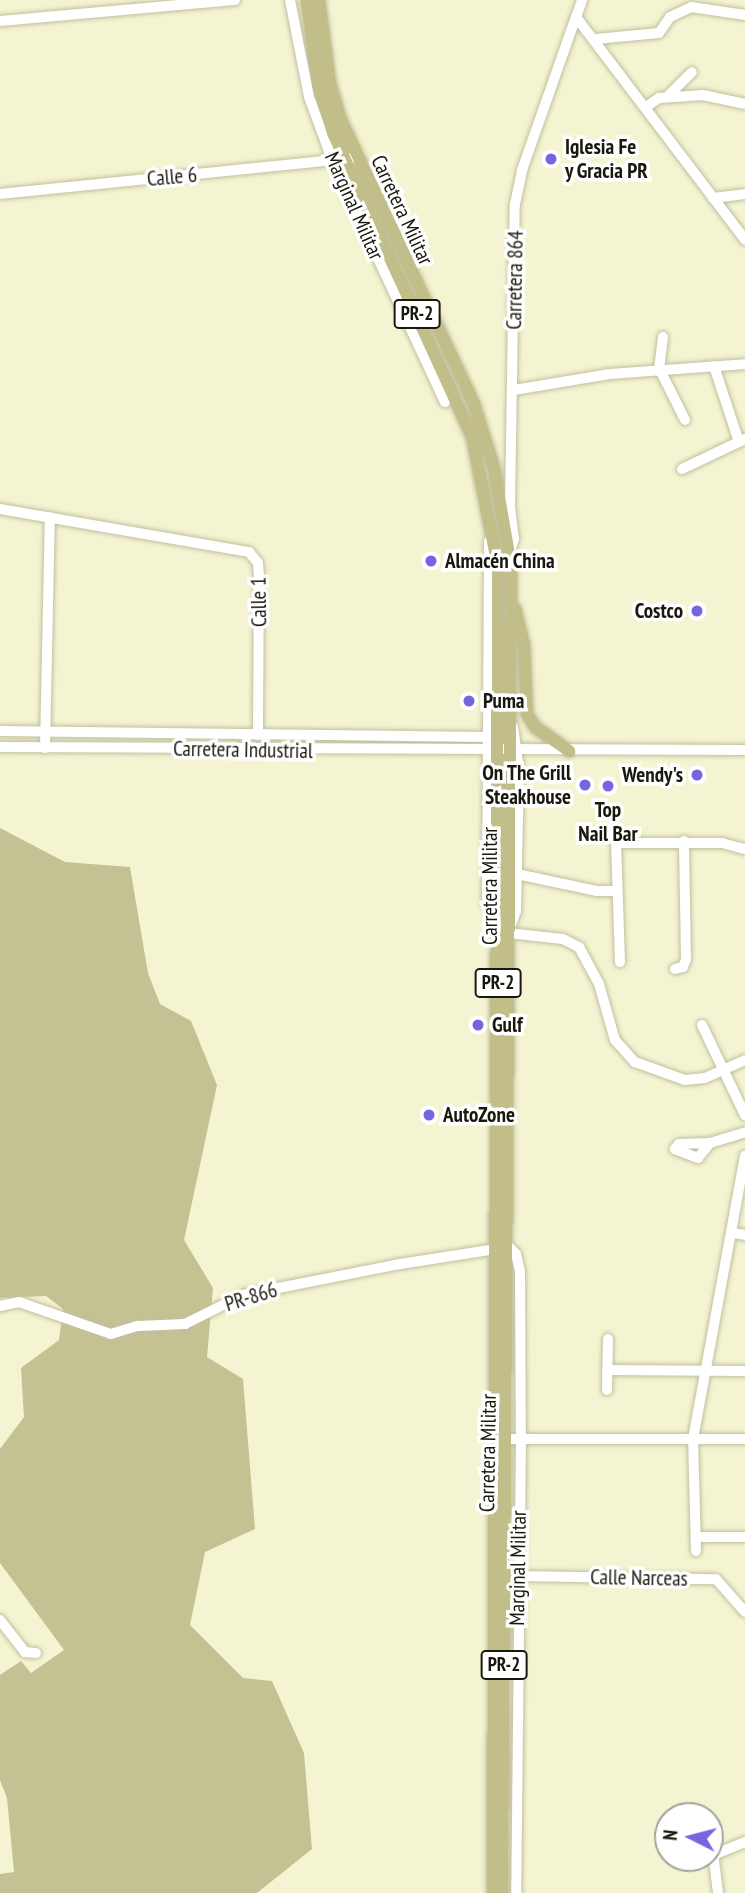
<!DOCTYPE html>
<meta charset="utf-8">
<style>
body{margin:0}
#map{position:relative;width:745px;height:1893px;overflow:hidden;background:#f5f4d2;font-family:"PT Sans Narrow",sans-serif}
div>[style]{position:absolute}
.green>*{inset:0;background:#c4c292}
.roads{filter:drop-shadow(0 0 2px #c1c09f) drop-shadow(0 0 2px #c1c09f)}
.minor>*{height:10px;margin:-5px;padding:0 5px;transform-origin:5px;border-radius:5px;background:#fff}
.major>*{height:12px;margin:-6px;padding:0 6px;transform-origin:6px;border-radius:6px;background:#c1be89}
.dots>*{width:19px;height:19px;translate:-50% -50%;box-sizing:border-box;border:4px solid #fff;border-radius:50%}
span{translate:-50% -50%;white-space:nowrap;text-align:center;line-height:1.15;-webkit-text-stroke:7px #fff;paint-order:stroke}
.shield-label span{padding:2px 5px;background:#fff;border:2px solid;border-radius:5px;-webkit-text-stroke-width:0}
.shield-label{font-size:19px;color:#19180c;font-weight:700}
.poi-label{font-size:21px;color:#19180c;font-weight:700}
.left{translate:0 -50%;text-align:left}
.right{translate:-100% -50%;text-align:right}
.street-label{font-size:21px;color:#19180c}
.north{position:absolute;left:654px;top:1802px;width:70px;height:70px;box-sizing:border-box;background:#fff;border:2px solid #a3a39e;border-radius:50%;rotate:276deg;font-size:19px;font-weight:700;line-height:28px;text-align:center;color:#19180c}
.north::after{content:'';display:block;margin:auto;width:24px;height:32px;background:#7765e0;clip-path:polygon(50% 0,100% 100%,50% 72%,0 100%)}
</style>
<div id="map">
<div class="green">
<i style="clip-path:polygon(0 828px,65px 862px,130px 867px,148px 973px,160px 1004px,191px 1021px,217px 1085px,184px 1240px,213px 1288px,207px 1357px,243px 1379px,255px 1529px,205px 1552px,190px 1625px,243px 1678px,272px 1681px,304px 1753px,312px 1849px,257px 1893px,0 1893px,0 1874px,14px 1872px,7px 1798px,0 1780px,0 1675px,21px 1661px,31px 1673px,64px 1650px,0 1563px,0 1449px,24px 1417px,21px 1368px,59px 1340px,63px 1309px,46px 1296px,0 1298px)"></i>
</div>
<div class="roads">
<div class="minor">
<i style="left:290px;top:0;width:99px;rotate:78.9deg"></i>
<i style="left:309px;top:97px;width:69px;rotate:69.7deg"></i>
<i style="left:333px;top:162px;width:265px;rotate:65deg"></i>
<i style="left:582px;top:0;width:18px;rotate:109deg"></i>
<i style="left:576px;top:17px;width:280px;rotate:52.8deg"></i>
<i style="left:0;top:21px;width:236px;rotate:-5.1deg"></i>
<i style="left:596px;top:39px;width:63px;rotate:-5.4deg"></i>
<i style="left:659px;top:33px;width:19px;rotate:-55deg"></i>
<i style="left:670px;top:17px;width:23px;rotate:-25deg"></i>
<i style="left:691px;top:7px;width:55px;rotate:8.4deg"></i>
<i style="left:667px;top:97px;width:35px;rotate:-45deg"></i>
<i style="left:646px;top:107px;width:16px;rotate:-35deg"></i>
<i style="left:659px;top:98px;width:44px;rotate:-3.9deg"></i>
<i style="left:703px;top:95px;width:43px;rotate:12.1deg"></i>
<i style="left:0;top:194px;width:358px;rotate:-5.8deg"></i>
<i style="left:713px;top:198px;width:32px;rotate:-7deg"></i>
<i style="left:663px;top:337px;width:31px;rotate:97deg"></i>
<i style="left:659px;top:368px;width:58px;rotate:63.4deg"></i>
<i style="left:714px;top:366px;width:80px;rotate:71.8deg"></i>
<i style="left:514px;top:390px;width:97px;rotate:-9.5deg"></i>
<i style="left:610px;top:374px;width:135px;rotate:-4.2deg"></i>
<i style="left:682px;top:469px;width:70px;rotate:-25.5deg"></i>
<i style="left:0;top:509px;width:253px;rotate:9.8deg"></i>
<i style="left:249px;top:552px;width:14px;rotate:51deg"></i>
<i style="left:258px;top:563px;width:15px;rotate:86deg"></i>
<i style="left:259px;top:578px;width:157px;rotate:90.4deg"></i>
<i style="left:489px;top:541px;width:363px;rotate:90.3deg"></i>
<i style="left:487px;top:904px;width:18px;rotate:63deg"></i>
<i style="left:510px;top:552px;width:14px;rotate:-73deg"></i>
<i style="left:514px;top:539px;width:33px;rotate:-97deg"></i>
<i style="left:510px;top:506px;width:302px;rotate:-89.1deg"></i>
<i style="left:515px;top:204px;width:35px;rotate:-78deg"></i>
<i style="left:522px;top:170px;width:162px;rotate:-70.6deg"></i>
<i style="left:513px;top:727px;width:42px;rotate:81.9deg"></i>
<i style="left:519px;top:769px;width:142px;rotate:91.2deg"></i>
<i style="left:516px;top:911px;width:23px;rotate:110deg"></i>
<i style="left:508px;top:933px;width:55px;rotate:6.2deg"></i>
<i style="left:563px;top:939px;width:18px;rotate:27deg"></i>
<i style="left:579px;top:947px;width:42px;rotate:61.6deg"></i>
<i style="left:599px;top:984px;width:58px;rotate:74.1deg"></i>
<i style="left:615px;top:1040px;width:30px;rotate:48deg"></i>
<i style="left:635px;top:1062px;width:53px;rotate:19.8deg"></i>
<i style="left:685px;top:1080px;width:20px;rotate:-6deg"></i>
<i style="left:705px;top:1078px;width:44px;rotate:-24.2deg"></i>
<i style="left:0;top:731px;width:487px;rotate:0.7deg"></i>
<i style="left:0;top:747px;width:745px;rotate:0.23deg"></i>
<i style="left:45px;top:748px;width:231px;rotate:-88.8deg"></i>
<i style="left:517px;top:874px;width:81px;rotate:12.1deg"></i>
<i style="left:596px;top:891px;width:21px"></i>
<i style="left:620px;top:962px;width:119px;rotate:-91.9deg"></i>
<i style="left:616px;top:843px;width:106px"></i>
<i style="left:722px;top:843px;width:24px;rotate:15deg"></i>
<i style="left:675px;top:969px;width:8px;rotate:-14deg"></i>
<i style="left:683px;top:967px;width:9px;rotate:-69deg"></i>
<i style="left:686px;top:959px;width:118px;rotate:-91deg"></i>
<i style="left:702px;top:1025px;width:100px;rotate:64.5deg"></i>
<i style="left:710px;top:1143px;width:19px;rotate:129deg"></i>
<i style="left:698px;top:1158px;width:25px;rotate:-159deg"></i>
<i style="left:675px;top:1149px;width:6px;rotate:-51deg"></i>
<i style="left:679px;top:1144px;width:31px;rotate:-2deg"></i>
<i style="left:710px;top:1143px;width:37px;rotate:-17deg"></i>
<i style="left:733px;top:1233px;width:12px;rotate:9deg"></i>
<i style="left:0;top:1306px;width:19px;rotate:-12deg"></i>
<i style="left:19px;top:1302px;width:97px;rotate:19.2deg"></i>
<i style="left:111px;top:1334px;width:28px;rotate:-17deg"></i>
<i style="left:138px;top:1326px;width:47px;rotate:-2.4deg"></i>
<i style="left:185px;top:1324px;width:65px;rotate:-26.6deg"></i>
<i style="left:243px;top:1295px;width:154px;rotate:-11.2deg"></i>
<i style="left:394px;top:1265px;width:116px;rotate:-8.9deg"></i>
<i style="left:509px;top:1247px;width:10px;rotate:45deg"></i>
<i style="left:516px;top:1254px;width:18px;rotate:77deg"></i>
<i style="left:520px;top:1272px;width:166px;rotate:89.7deg"></i>
<i style="left:521px;top:1438px;width:455px;rotate:90.6deg"></i>
<i style="left:607px;top:1370px;width:138px;rotate:0.4deg"></i>
<i style="left:607px;top:1390px;width:51px;rotate:-88.9deg"></i>
<i style="left:498px;top:1439px;width:247px"></i>
<i style="left:696px;top:1537px;width:49px"></i>
<i style="left:696px;top:1551px;width:112px;rotate:-91.5deg"></i>
<i style="left:693px;top:1439px;width:288px;rotate:-79.6deg"></i>
<i style="left:517px;top:1576px;width:199px;rotate:0.9deg"></i>
<i style="left:716px;top:1579px;width:44px;rotate:48.7deg"></i>
<i style="left:0;top:1620px;width:41px;rotate:52deg"></i>
<i style="left:25px;top:1652px;width:11px;rotate:5deg"></i>
<i style="left:718px;top:1893px;width:38px;rotate:-97deg"></i>
<i style="left:713px;top:1855px;width:35px;rotate:-22deg"></i>
</div>
<div class="major">
<i style="left:307px;top:0;width:89px;rotate:82.2deg"></i>
<i style="left:319px;top:88px;width:47px;rotate:72.7deg"></i>
<i style="left:333px;top:133px;width:333px;rotate:65.4deg"></i>
<i style="left:472px;top:436px;width:134px;rotate:78.8deg"></i>
<i style="left:498px;top:567px;width:1326px;rotate:90.22deg"></i>
<i style="left:319px;top:0;width:84px;rotate:82.5deg"></i>
<i style="left:330px;top:83px;width:36px;rotate:74deg"></i>
<i style="left:340px;top:118px;width:316px;rotate:64.9deg"></i>
<i style="left:474px;top:404px;width:67px;rotate:72.6deg"></i>
<i style="left:494px;top:468px;width:98px;rotate:80.1deg"></i>
<i style="left:511px;top:565px;width:1328px;rotate:90.39deg"></i>
<i style="left:515px;top:609px;width:38px;rotate:76deg"></i>
<i style="left:524px;top:646px;width:68px;rotate:87.5deg"></i>
<i style="left:527px;top:714px;width:15px;rotate:58deg"></i>
<i style="left:535px;top:727px;width:42px;rotate:35.2deg"></i>
</div>
</div>
<div class="dots">
<i style="left:551px;top:159px;background:#7765e0"></i>
<i style="left:431px;top:561px;background:#7765e0"></i>
<i style="left:697px;top:611px;background:#7765e0"></i>
<i style="left:469px;top:701px;background:#7765e0"></i>
<i style="left:697px;top:775px;background:#7765e0"></i>
<i style="left:585px;top:785px;background:#7765e0"></i>
<i style="left:608px;top:786px;background:#7765e0"></i>
<i style="left:478px;top:1025px;background:#7765e0"></i>
<i style="left:429px;top:1115px;background:#7765e0"></i>
</div>
<div class="shield-label">
<span style="left:417px;top:314px">PR-2</span>
<span style="left:498px;top:983px">PR-2</span>
<span style="left:504px;top:1665px">PR-2</span>
</div>
<div class="poi-label">
<span class="left" style="left:565px;top:159px">Iglesia Fe<br>y Gracia PR</span>
<span class="left" style="left:445px;top:561px">Almacén China</span>
<span class="right" style="left:683px;top:611px">Costco</span>
<span class="left" style="left:483px;top:701px">Puma</span>
<span class="right" style="left:571px;top:785px">On The Grill<br>Steakhouse</span>
<span class="right" style="left:683px;top:775px">Wendy's</span>
<span style="left:608px;top:822px">Top<br>Nail Bar</span>
<span class="left" style="left:492px;top:1025px">Gulf</span>
<span class="left" style="left:443px;top:1115px">AutoZone</span>
</div>
<div class="street-label">
<span style="left:172px;top:177px;rotate:-5deg">Calle 6</span>
<span style="left:354px;top:206px;rotate:66deg">Marginal Militar</span>
<span style="left:402px;top:210px;rotate:65deg">Carretera Militar</span>
<span style="left:515px;top:280px;rotate:-89deg">Carretera 864</span>
<span style="left:259px;top:602px;rotate:-91deg">Calle 1</span>
<span style="left:243px;top:750px;rotate:1deg">Carretera Industrial</span>
<span style="left:490px;top:886px;rotate:-90deg">Carretera Militar</span>
<span style="left:251px;top:1297px;rotate:-17deg">PR-866</span>
<span style="left:488px;top:1453px;rotate:-89deg">Carretera Militar</span>
<span style="left:518px;top:1568px;rotate:-89deg">Marginal Militar</span>
<span style="left:639px;top:1578px;rotate:1deg">Calle Narceas</span>
</div>
<div class="north">N</div>
</div>
